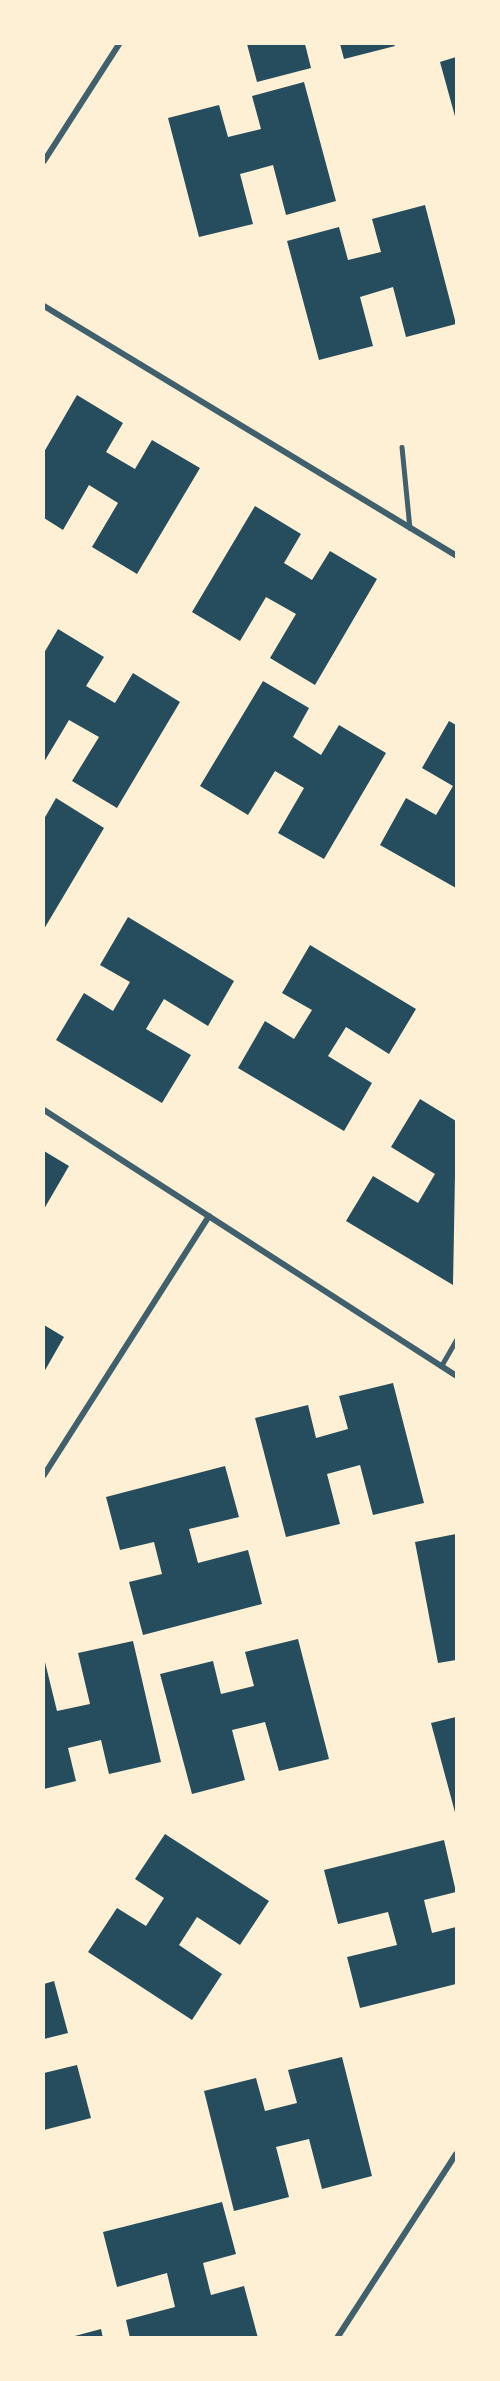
<!DOCTYPE html>
<style>
body{margin:0}
#map{position:relative;width:500px;height:2381px;overflow:hidden;background:#fdf0d5;font-family:Ubuntu,sans-serif}
div>[style]{position:absolute}
.building>*{inset:0;background:#264d5e}
.service>*{height:4.5px;margin:-2.25px;padding:0 2.25px;transform-origin:2.25px;border-radius:2.25px;background:#3f606c}
.minor>*{height:6px;margin:-3px;padding:0 3px;transform-origin:3px;border-radius:3px;background:#3f606c}
span{translate:-50% -50%;white-space:nowrap;text-align:center;line-height:1.15;-webkit-text-stroke:5px #fdf0d5;paint-order:stroke}
.frame{position:absolute;inset:0;border:45px solid #fdf0d5;pointer-events:none}
</style>
<div id="map">
<div class="building">
<i style="clip-path:polygon(247px 44px,305px 44px,311px 68px,257px 82px)"></i>
<i style="clip-path:polygon(340px 44px,394px 44px,395px 46px,344px 59px)"></i>
<i style="clip-path:polygon(456px 57px,456px 120px,440px 62px)"></i>
<i style="clip-path:polygon(304px 82px,336px 201px,286px 215px,273px 165px,240px 174px,253px 224px,199px 237px,168px 118px,219px 105px,228px 137px,261px 129px,252px 96px)"></i>
<i style="clip-path:polygon(425px 205px,456px 324px,406px 337px,393px 287px,360px 297px,373px 346px,319px 360px,287px 241px,339px 227px,348px 260px,381px 252px,372px 219px)"></i>
<i style="clip-path:polygon(77px 395px,123px 423px,106px 452px,135px 469px,152px 440px,200px 468px,137px 574px,92px 547px,118px 503px,89px 485px,63px 530px,44px 518px,44px 452px)"></i>
<i style="clip-path:polygon(255px 506px,301px 534px,284px 563px,312px 580px,330px 551px,377px 579px,315px 685px,270px 658px,296px 614px,266px 597px,240px 641px,192px 612px)"></i>
<i style="clip-path:polygon(58px 629px,104px 657px,86px 686px,115px 703px,133px 673px,180px 702px,117px 808px,72px 781px,99px 737px,69px 720px,44px 762px,44px 653px)"></i>
<i style="clip-path:polygon(263px 681px,309px 708px,293px 737px,321px 755px,339px 725px,386px 753px,324px 859px,278px 833px,304px 788px,275px 771px,248px 815px,200px 786px)"></i>
<i style="clip-path:polygon(449px 721px,456px 725px,456px 888px,380px 845px,406px 798px,436px 815px,453px 786px,422px 768px)"></i>
<i style="clip-path:polygon(56px 798px,104px 828px,44px 929px,44px 819px)"></i>
<i style="clip-path:polygon(128px 917px,234px 981px,208px 1026px,164px 999px,146px 1029px,191px 1055px,162px 1103px,56px 1040px,84px 993px,113px 1011px,130px 982px,100px 965px)"></i>
<i style="clip-path:polygon(310px 945px,416px 1009px,389px 1054px,346px 1027px,328px 1056px,372px 1083px,344px 1131px,238px 1068px,265px 1021px,294px 1039px,312px 1010px,282px 993px)"></i>
<i style="clip-path:polygon(420px 1099px,456px 1121px,453px 1285px,346px 1221px,373px 1176px,418px 1203px,435px 1174px,391px 1147px)"></i>
<i style="clip-path:polygon(44px 1151px,69px 1166px,44px 1209px)"></i>
<i style="clip-path:polygon(44px 1325px,64px 1337px,44px 1372px)"></i>
<i style="clip-path:polygon(393px 1383px,424px 1503px,373px 1515px,360px 1465px,327px 1474px,340px 1524px,286px 1537px,255px 1418px,308px 1405px,316px 1438px,348px 1429px,339px 1396px)"></i>
<i style="clip-path:polygon(225px 1466px,239px 1517px,189px 1529px,198px 1563px,248px 1550px,262px 1604px,143px 1635px,129px 1582px,162px 1574px,154px 1542px,120px 1550px,106px 1497px)"></i>
<i style="clip-path:polygon(456px 1534px,456px 1660px,438px 1663px,415px 1542px)"></i>
<i style="clip-path:polygon(298px 1639px,329px 1759px,279px 1771px,265px 1722px,232px 1730px,245px 1780px,192px 1794px,160px 1674px,213px 1661px,221px 1694px,254px 1686px,245px 1652px)"></i>
<i style="clip-path:polygon(133px 1641px,161px 1762px,109px 1774px,101px 1740px,68px 1748px,76px 1781px,44px 1789px,44px 1658px,57px 1711px,90px 1704px,78px 1653px)"></i>
<i style="clip-path:polygon(456px 1717px,456px 1816px,431px 1723px)"></i>
<i style="clip-path:polygon(165px 1834px,269px 1901px,240px 1945px,197px 1917px,179px 1945px,222px 1974px,192px 2020px,88px 1952px,117px 1908px,146px 1926px,164px 1898px,135px 1879px)"></i>
<i style="clip-path:polygon(444px 1840px,456px 1892px,424px 1900px,432px 1933px,456px 1927px,456px 1984px,360px 2008px,347px 1957px,397px 1945px,388px 1912px,338px 1924px,324px 1870px)"></i>
<i style="clip-path:polygon(54px 1981px,68px 2033px,44px 2039px,44px 1984px)"></i>
<i style="clip-path:polygon(342px 2057px,372px 2176px,322px 2189px,309px 2139px,276px 2147px,289px 2197px,234px 2211px,204px 2091px,256px 2078px,265px 2111px,297px 2103px,288px 2070px)"></i>
<i style="clip-path:polygon(77px 2065px,91px 2118px,44px 2130px,44px 2073px)"></i>
<i style="clip-path:polygon(222px 2202px,236px 2254px,203px 2263px,211px 2295px,244px 2286px,258px 2338px,130px 2338px,126px 2320px,175px 2307px,167px 2273px,117px 2287px,103px 2232px)"></i>
<i style="clip-path:polygon(101px 2329px,103px 2338px,71px 2338px,71px 2337px)"></i>
</div>
<div class="service">
<i style="left:402px;top:447px;width:81px;rotate:84.4deg"></i>
<i style="left:441px;top:1366px;width:30px;rotate:-60deg"></i>
</div>
<div class="minor">
<i style="left:44px;top:161px;width:139px;rotate:-57.3deg"></i>
<i style="left:44px;top:306px;width:482px;rotate:31.2deg"></i>
<i style="left:44px;top:1110px;width:490px;rotate:32.8deg"></i>
<i style="left:44px;top:1475px;width:307px;rotate:-57.5deg"></i>
<i style="left:337px;top:2338px;width:219px;rotate:-57.1deg"></i>
</div>
<div class="frame"></div>
</div>
